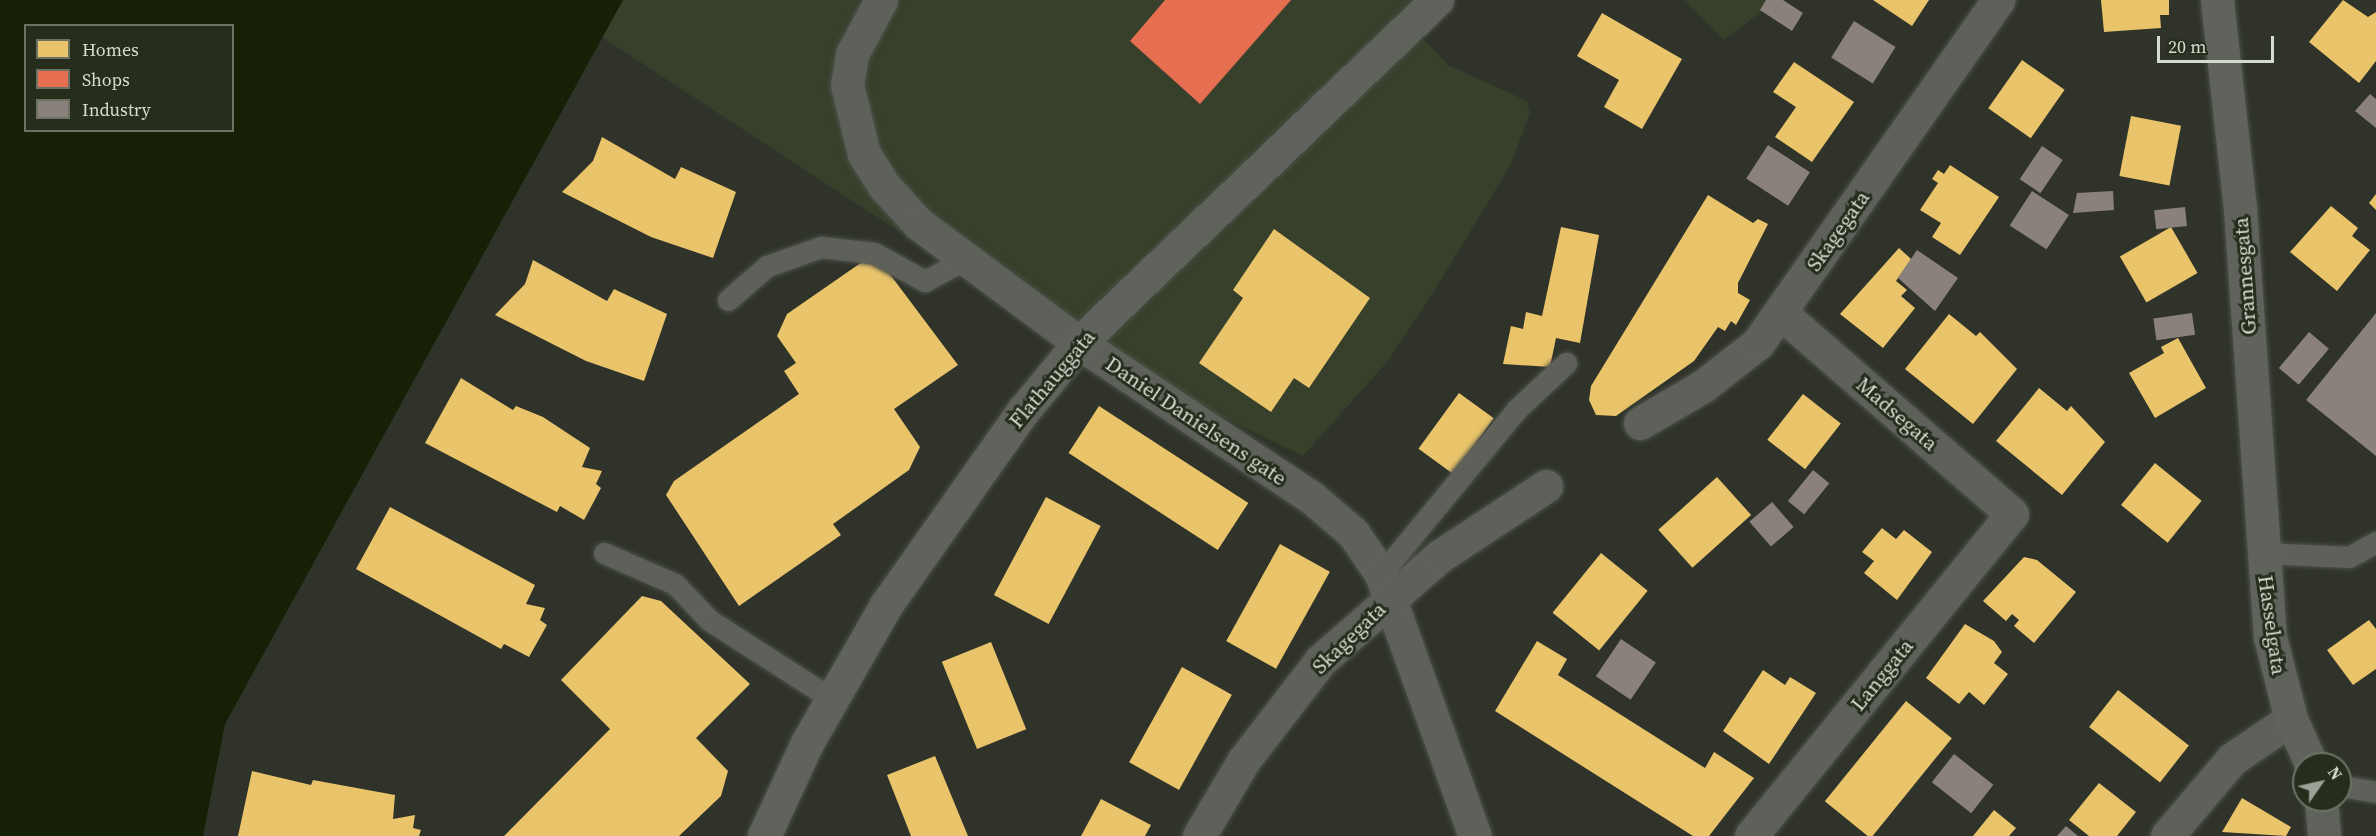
<!DOCTYPE html>
<style>
body{margin:0}
#map{position:relative;width:2376px;height:836px;overflow:hidden;background:#2f332a;font-family:"Source Serif 4",serif}
div>[style]{position:absolute}
.built>*{inset:0;background:#37402b}
.water>*{inset:0;background:#152004}
.homes>*{inset:0;background:#e9c46a;transform-origin:0 0}
.shops>*{inset:0;background:#e76f51}
.industry>*{inset:0;background:#8a817c;transform-origin:0 0}
.roads{filter:drop-shadow(0 0 2px #4d5149) drop-shadow(0 0 2px #4d5149)}
.lane>*{height:21px;margin:-10.5px;padding:0 10.5px;transform-origin:10.5px;border-radius:10.5px;background:#5e615a}
.street>*{height:33px;margin:-16.5px;padding:0 16.5px;transform-origin:16.5px;border-radius:16.5px;background:#5e615a}
.secondary>*{height:33px;margin:-16.5px;padding:0 16.5px;transform-origin:16.5px;border-radius:16.5px;background:#60635b}
span{translate:-50% -50%;white-space:nowrap;text-align:center;line-height:1.15;-webkit-text-stroke:6px #262d1d;paint-order:stroke}
.street-label{font-size:21px;color:#d6dbd1}
.legend{position:absolute;left:24px;top:24px;width:210px;height:108px;box-sizing:border-box;background:#262d1d;border:2px solid #6c7365;margin:0;padding:8px 10px;list-style:none;font-size:18px;color:#d6dbd1}
.legend li{display:flex;align-items:center;gap:12px;height:30px}
.legend b{width:30px;border:2px solid #6c7365}
.north{position:absolute;left:2292px;top:752px;width:60px;height:60px;box-sizing:border-box;background:#262d1d;border:2px solid #6c7365;border-radius:50%;rotate:56deg;font-size:16px;font-weight:700;line-height:24px;text-align:center;color:#d6dbd1}
.north::after{content:'';display:block;margin:auto;width:21px;height:27px;background:#9ca097;clip-path:polygon(50% 0,100% 100%,50% 72%,0 100%)}
.scale{position:absolute;left:2157px;top:36px;width:117px;height:27px;box-sizing:border-box;border:3px solid #d6dbd1;border-top:0;padding-left:8px;font-size:18px;line-height:21px;white-space:nowrap;color:#d6dbd1;-webkit-text-stroke:4px #262d1d;paint-order:stroke}
</style>
<div id="map">
<div class="built">
<i style="clip-path:polygon(623px 0,1425px 0,1412px 27px,1448px 65px,1527px 101px,1530px 114px,1510px 166px,1428px 301px,1387px 362px,1303px 456px,1066px 341px,602px 37px)"></i>
<i style="clip-path:polygon(1685px 0,1777px 0,1724px 40px)"></i>
</div>
<div class="water">
<i style="clip-path:polygon(evenodd,0 0,623px 0,225px 724px,203px 836px,0 836px,0 0,26px 26px,232px 26px,232px 130px,26px 130px,26px 26px)"></i>
</div>
<div class="homes">
<i style="clip-path:polygon(1873px 0,1929px 0,1912px 26px)"></i>
<i style="clip-path:polygon(2101px 0,2169px 0,2169px 15px,2160px 15px,2161px 28px,2104px 32px)"></i>
<i style="clip-path:polygon(2343px 0,2368px 17px,2376px 12px,2376px 61px,2359px 83px,2309px 42px)"></i>
<i style="clip-path:polygon(1602px 13px,1682px 59px,1642px 129px,1604px 107px,1619px 80px,1577px 56px)"></i>
<i style="left:2022px;top:60px;width:52px;height:59px;rotate:35deg"></i>
<i style="clip-path:polygon(1794px 62px,1854px 102px,1812px 162px,1775px 137px,1796px 107px,1773px 92px)"></i>
<i style="left:2131px;top:116px;width:51px;height:61px;rotate:11deg"></i>
<i style="clip-path:polygon(602px 137px,675px 179px,681px 167px,736px 192px,713px 258px,651px 237px,562px 192px,593px 161px)"></i>
<i style="clip-path:polygon(1950px 165px,1999px 197px,1960px 255px,1932px 237px,1941px 223px,1920px 210px,1938px 183px,1932px 179px,1938px 170px,1944px 174px)"></i>
<i style="clip-path:polygon(2376px 194px,2376px 210px,2369px 203px)"></i>
<i style="clip-path:polygon(1708px 195px,1753px 223px,1758px 219px,1768px 224px,1738px 283px,1738px 293px,1750px 300px,1736px 325px,1731px 321px,1725px 331px,1718px 327px,1694px 361px,1616px 416px,1596px 415px,1589px 400px,1591px 386px)"></i>
<i style="clip-path:polygon(2331px 206px,2358px 228px,2352px 236px,2370px 250px,2337px 291px,2290px 252px)"></i>
<i style="clip-path:polygon(1561px 227px,1599px 235px,1580px 343px,1556px 338px,1550px 367px,1503px 364px,1511px 326px,1523px 329px,1526px 312px,1542px 316px)"></i>
<i style="left:2171px;top:227px;width:53px;height:59px;rotate:60deg"></i>
<i style="clip-path:polygon(1274px 229px,1370px 298px,1309px 388px,1294px 378px,1271px 412px,1199px 363px,1243px 298px,1233px 290px)"></i>
<i style="clip-path:polygon(1899px 248px,1911px 259px,1896px 281px,1907px 290px,1901px 296px,1915px 308px,1883px 348px,1840px 314px)"></i>
<i style="clip-path:polygon(533px 260px,607px 301px,614px 289px,667px 314px,644px 381px,586px 361px,495px 315px,525px 284px)"></i>
<i style="clip-path:polygon(865px 260px,886px 269px,958px 365px,894px 409px,920px 447px,909px 470px,833px 524px,841px 535px,739px 606px,666px 495px,674px 481px,799px 394px,784px 371px,796px 363px,777px 336px,787px 314px)"></i>
<i style="clip-path:polygon(1949px 314px,1976px 336px,1980px 332px,2017px 369px,1973px 424px,1905px 369px)"></i>
<i style="clip-path:polygon(2178px 338px,2206px 388px,2155px 418px,2129px 373px,2164px 353px,2161px 347px)"></i>
<i style="clip-path:polygon(461px 378px,513px 410px,516px 406px,543px 417px,590px 448px,582px 467px,602px 471px,596px 484px,601px 488px,584px 520px,560px 506px,557px 512px,425px 443px)"></i>
<i style="clip-path:polygon(2039px 388px,2067px 411px,2071px 406px,2105px 442px,2062px 495px,1996px 441px)"></i>
<i style="left:1459px;top:393px;width:43px;height:69px;rotate:36deg"></i>
<i style="left:1803px;top:394px;width:48px;height:58px;rotate:38deg"></i>
<i style="left:1099px;top:406px;width:178px;height:56px;rotate:33deg"></i>
<i style="left:2155px;top:463px;width:60px;height:54px;rotate:39deg"></i>
<i style="left:1717px;top:477px;width:51px;height:79px;rotate:48deg"></i>
<i style="left:1046px;top:497px;width:62px;height:111px;rotate:28deg"></i>
<i style="clip-path:polygon(390px 507px,535px 585px,526px 604px,545px 608px,540px 620px,547px 625px,529px 657px,504px 644px,501px 649px,356px 569px)"></i>
<i style="clip-path:polygon(1882px 528px,1896px 539px,1904px 530px,1932px 552px,1897px 600px,1864px 573px,1874px 561px,1862px 552px)"></i>
<i style="left:1280px;top:544px;width:57px;height:111px;rotate:29deg"></i>
<i style="left:1601px;top:553px;width:60px;height:77px;rotate:39deg"></i>
<i style="clip-path:polygon(2024px 557px,2037px 560px,2076px 592px,2034px 643px,2014px 626px,2019px 620px,2012px 614px,2006px 621px,1983px 601px)"></i>
<i style="clip-path:polygon(642px 596px,661px 601px,750px 684px,696px 738px,728px 771px,721px 796px,679px 836px,504px 836px,610px 729px,561px 680px)"></i>
<i style="clip-path:polygon(2369px 620px,2376px 629px,2376px 669px,2353px 685px,2327px 650px)"></i>
<i style="clip-path:polygon(1965px 624px,1994px 641px,2002px 652px,1994px 663px,2008px 674px,1984px 705px,1969px 692px,1959px 704px,1926px 678px)"></i>
<i style="clip-path:polygon(1537px 641px,1567px 659px,1558px 675px,1705px 768px,1714px 752px,1754px 778px,1709px 836px,1693px 836px,1495px 711px)"></i>
<i style="left:991px;top:642px;width:94px;height:53px;rotate:68deg"></i>
<i style="left:1182px;top:667px;width:57px;height:109px;rotate:29deg"></i>
<i style="clip-path:polygon(1763px 670px,1785px 685px,1790px 677px,1816px 693px,1769px 764px,1723px 731px)"></i>
<i style="left:2118px;top:690px;width:90px;height:47px;rotate:38deg"></i>
<i style="left:1906px;top:701px;width:59px;height:129px;rotate:39deg"></i>
<i style="clip-path:polygon(935px 756px,968px 836px,911px 836px,887px 775px)"></i>
<i style="clip-path:polygon(252px 771px,311px 785px,313px 780px,395px 795px,393px 819px,415px 815px,413px 828px,421px 830px,419px 836px,238px 836px)"></i>
<i style="clip-path:polygon(2099px 783px,2136px 812px,2117px 836px,2089px 836px,2069px 820px)"></i>
<i style="clip-path:polygon(2242px 798px,2291px 827px,2286px 836px,2222px 832px)"></i>
<i style="clip-path:polygon(1101px 799px,1151px 825px,1145px 836px,1081px 836px)"></i>
<i style="clip-path:polygon(1994px 810px,2016px 828px,2009px 836px,1973px 836px)"></i>
</div>
<div class="shops">
<i style="clip-path:polygon(1165px 0,1291px 0,1200px 104px,1130px 41px)"></i>
</div>
<div class="industry">
<i style="clip-path:polygon(1766px 0,1783px 0,1803px 13px,1792px 31px,1760px 10px)"></i>
<i style="left:1854px;top:21px;width:49px;height:43px;rotate:32deg"></i>
<i style="clip-path:polygon(2370px 94px,2376px 99px,2376px 128px,2355px 111px)"></i>
<i style="left:1768px;top:145px;width:50px;height:40px;rotate:33deg"></i>
<i style="left:2042px;top:146px;width:25px;height:40px;rotate:34deg"></i>
<i style="left:2032px;top:191px;width:44px;height:41px;rotate:33deg"></i>
<i style="clip-path:polygon(2113px 191px,2114px 210px,2073px 213px,2077px 193px)"></i>
<i style="left:2185px;top:207px;width:19px;height:31px;rotate:84deg"></i>
<i style="clip-path:polygon(1917px 250px,1958px 278px,1935px 311px,1898px 278px)"></i>
<i style="left:2192px;top:313px;width:22px;height:39px;rotate:82deg"></i>
<i style="clip-path:polygon(2376px 313px,2376px 456px,2306px 400px)"></i>
<i style="left:2309px;top:332px;width:26px;height:47px;rotate:40deg"></i>
<i style="left:1813px;top:470px;width:21px;height:40px;rotate:39deg"></i>
<i style="left:1772px;top:502px;width:33px;height:30px;rotate:49deg"></i>
<i style="left:1621px;top:639px;width:42px;height:45px;rotate:34deg"></i>
<i style="left:1954px;top:754px;width:50px;height:36px;rotate:38deg"></i>
<i style="clip-path:polygon(2066px 826px,2078px 836px,2057px 836px)"></i>
</div>
<div class="roads">
<div class="lane">
<i style="left:728px;top:300px;width:52px;rotate:-41.1deg"></i>
<i style="left:767px;top:266px;width:57px;rotate:-19.4deg"></i>
<i style="left:821px;top:247px;width:53px;rotate:6.5deg"></i>
<i style="left:874px;top:253px;width:58px;rotate:28.8deg"></i>
<i style="left:925px;top:281px;width:47px;rotate:-28.2deg"></i>
<i style="left:604px;top:553px;width:77px;rotate:23.6deg"></i>
<i style="left:675px;top:584px;width:50px;rotate:46.6deg"></i>
<i style="left:709px;top:620px;width:146px;rotate:32.7deg"></i>
<i style="left:2263px;top:553px;width:86px;rotate:2.7deg"></i>
<i style="left:2349px;top:557px;width:31px;rotate:-29deg"></i>
<i style="left:1381px;top:574px;width:212px;rotate:-50.5deg"></i>
<i style="left:1516px;top:410px;width:69px;rotate:-43.2deg"></i>
<i style="left:2340px;top:786px;width:36px;rotate:9deg"></i>
</div>
<div class="street">
<i style="left:881px;top:0;width:61px;rotate:118.2deg"></i>
<i style="left:852px;top:54px;width:31px;rotate:99deg"></i>
<i style="left:847px;top:85px;width:71px;rotate:76.2deg"></i>
<i style="left:864px;top:154px;width:39px;rotate:58deg"></i>
<i style="left:885px;top:187px;width:50px;rotate:47.4deg"></i>
<i style="left:919px;top:224px;width:199px;rotate:36.6deg"></i>
<i style="left:1079px;top:343px;width:278px;rotate:33.6deg"></i>
<i style="left:1311px;top:497px;width:55px;rotate:40.6deg"></i>
<i style="left:1353px;top:533px;width:50px;rotate:55.7deg"></i>
<i style="left:1381px;top:574px;width:278px;rotate:70.3deg"></i>
<i style="left:1640px;top:423px;width:73px;rotate:-30.4deg"></i>
<i style="left:1703px;top:386px;width:70px;rotate:-38deg"></i>
<i style="left:1758px;top:343px;width:419px;rotate:-55deg"></i>
<i style="left:1199px;top:836px;width:88px;rotate:-59.4deg"></i>
<i style="left:1244px;top:760px;width:126px;rotate:-52.4deg"></i>
<i style="left:1321px;top:660px;width:158px;rotate:-41.2deg"></i>
<i style="left:1440px;top:556px;width:127px;rotate:-33.4deg"></i>
<i style="left:1751px;top:836px;width:414px;rotate:-51deg"></i>
<i style="left:2012px;top:514px;width:306px;rotate:-139deg"></i>
<i style="left:2167px;top:836px;width:101px;rotate:-49.8deg"></i>
<i style="left:2232px;top:759px;width:71px;rotate:-34.1deg"></i>
</div>
<div class="secondary">
<i style="left:2217px;top:0;width:210px;rotate:83.7deg"></i>
<i style="left:2240px;top:209px;width:429px;rotate:86deg"></i>
<i style="left:2270px;top:637px;width:85px;rotate:75.6deg"></i>
<i style="left:2291px;top:719px;width:49px;rotate:66deg"></i>
<i style="left:2321px;top:800px;width:36px;rotate:85deg"></i>
<i style="left:764px;top:836px;width:102px;rotate:-65.2deg"></i>
<i style="left:807px;top:743px;width:159px;rotate:-60.2deg"></i>
<i style="left:886px;top:605px;width:237px;rotate:-54.8deg"></i>
<i style="left:1023px;top:411px;width:88px;rotate:-50.5deg"></i>
<i style="left:1079px;top:343px;width:496px;rotate:-43.8deg"></i>
</div>
</div>
<div class="street-label">
<span style="left:1838px;top:231px;rotate:-55deg">Skagegata</span>
<span style="left:2245px;top:276px;rotate:-94deg">Grannesgata</span>
<span style="left:1052px;top:379px;rotate:-50deg">Flathauggata</span>
<span style="left:1897px;top:414px;rotate:41deg">Madsegata</span>
<span style="left:1196px;top:421px;rotate:34deg">Daniel Danielsens gate</span>
<span style="left:2272px;top:625px;rotate:82deg">Hasselgata</span>
<span style="left:1349px;top:638px;rotate:-44deg">Skagegata</span>
<span style="left:1882px;top:675px;rotate:-51deg">Langgata</span>
</div>
<ul class="legend">
<li><b style="height:16px;background:#e9c46a"></b>Homes</li>
<li><b style="height:16px;background:#e76f51"></b>Shops</li>
<li><b style="height:16px;background:#8a817c"></b>Industry</li>
</ul>
<div class="north">N</div>
<div class="scale">20 m</div>
</div>
